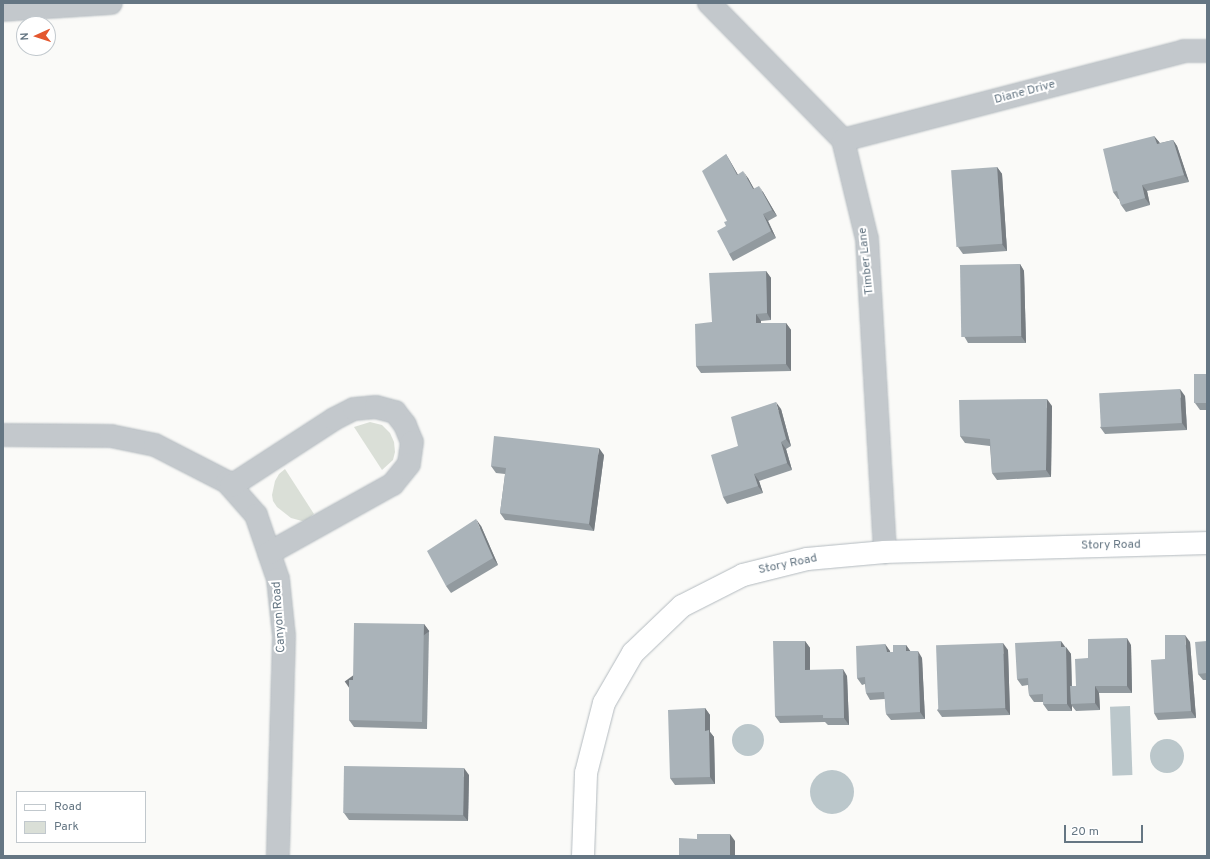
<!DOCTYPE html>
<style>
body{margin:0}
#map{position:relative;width:1210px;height:859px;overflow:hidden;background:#fafaf8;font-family:Overpass,sans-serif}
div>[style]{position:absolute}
.green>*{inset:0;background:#dadfd7}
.water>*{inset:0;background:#bbc7cb;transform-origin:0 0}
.round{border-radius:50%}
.roads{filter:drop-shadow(0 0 1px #b3babf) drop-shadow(0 0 1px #b3babf)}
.street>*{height:22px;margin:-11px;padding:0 11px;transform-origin:11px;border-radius:11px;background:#c3c8cc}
.secondary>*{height:22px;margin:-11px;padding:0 11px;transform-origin:11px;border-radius:11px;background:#fff}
.wall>*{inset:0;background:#929a9f}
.shaded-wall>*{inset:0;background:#777d82;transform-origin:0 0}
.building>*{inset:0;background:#aab3b9;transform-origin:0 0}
span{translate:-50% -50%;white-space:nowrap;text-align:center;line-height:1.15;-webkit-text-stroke:4px #fff;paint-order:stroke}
.street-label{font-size:12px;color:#657683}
.frame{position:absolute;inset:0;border:4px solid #657683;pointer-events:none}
.legend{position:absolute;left:16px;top:791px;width:130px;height:52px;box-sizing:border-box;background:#fff;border:1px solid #c1c8cd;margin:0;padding:5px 7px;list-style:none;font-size:12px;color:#657683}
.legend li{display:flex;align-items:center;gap:8px;height:20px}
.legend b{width:20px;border:1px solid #c1c8cd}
.north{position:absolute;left:16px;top:16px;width:40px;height:40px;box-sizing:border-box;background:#fff;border:1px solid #c1c8cd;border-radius:50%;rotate:267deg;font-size:11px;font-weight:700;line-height:16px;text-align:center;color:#657683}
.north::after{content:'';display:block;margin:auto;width:14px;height:18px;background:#e4572e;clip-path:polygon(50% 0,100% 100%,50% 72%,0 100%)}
.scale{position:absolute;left:1064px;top:825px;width:79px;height:18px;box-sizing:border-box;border:2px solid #657683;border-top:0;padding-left:5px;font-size:12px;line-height:14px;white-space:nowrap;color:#657683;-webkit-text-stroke:3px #fff;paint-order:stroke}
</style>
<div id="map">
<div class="green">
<i style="clip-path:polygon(370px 422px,382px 425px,390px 433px,394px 442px,395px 452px,393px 460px,382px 470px,354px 427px)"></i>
<i style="clip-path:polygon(285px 469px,314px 514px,307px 520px,302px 521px,291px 518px,277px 507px,273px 501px,272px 495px,275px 481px,279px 474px)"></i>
</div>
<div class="water">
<i style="left:1130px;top:706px;width:69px;height:20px;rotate:88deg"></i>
<i class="round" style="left:732px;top:724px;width:32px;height:32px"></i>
<i class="round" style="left:1150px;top:739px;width:34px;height:34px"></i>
<i class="round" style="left:810px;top:770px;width:44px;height:44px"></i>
</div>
<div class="roads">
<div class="street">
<i style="left:709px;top:3px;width:192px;rotate:45.6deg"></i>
<i style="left:843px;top:140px;width:102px;rotate:76.4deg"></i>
<i style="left:867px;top:239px;width:314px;rotate:86.7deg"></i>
<i style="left:3px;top:10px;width:108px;rotate:-3.7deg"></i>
<i style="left:843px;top:140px;width:352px;rotate:-14.6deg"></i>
<i style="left:1184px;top:51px;width:23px"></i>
<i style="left:3px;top:435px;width:108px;rotate:0.5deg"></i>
<i style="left:111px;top:436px;width:45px;rotate:11.6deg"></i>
<i style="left:155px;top:445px;width:81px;rotate:27.2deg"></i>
<i style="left:227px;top:482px;width:44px;rotate:48.7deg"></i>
<i style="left:256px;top:515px;width:68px;rotate:71deg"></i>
<i style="left:278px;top:579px;width:57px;rotate:84deg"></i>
<i style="left:284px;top:636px;width:220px;rotate:91.6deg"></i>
<i style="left:231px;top:486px;width:123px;rotate:-33deg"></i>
<i style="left:334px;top:419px;width:22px;rotate:-27deg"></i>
<i style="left:354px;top:409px;width:22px;rotate:-5deg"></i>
<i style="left:376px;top:407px;width:20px;rotate:15deg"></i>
<i style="left:395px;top:412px;width:16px;rotate:52deg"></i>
<i style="left:405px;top:425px;width:18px;rotate:68deg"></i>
<i style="left:412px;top:442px;width:22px;rotate:98deg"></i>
<i style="left:409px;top:464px;width:26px;rotate:129deg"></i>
<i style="left:393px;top:484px;width:142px;rotate:150.9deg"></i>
</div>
<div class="secondary">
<i style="left:583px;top:856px;width:83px;rotate:-87.9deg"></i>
<i style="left:586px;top:773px;width:72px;rotate:-75.6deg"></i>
<i style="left:604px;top:703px;width:58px;rotate:-59.9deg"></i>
<i style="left:633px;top:653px;width:68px;rotate:-43.8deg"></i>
<i style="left:682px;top:606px;width:68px;rotate:-26.9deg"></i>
<i style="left:743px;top:575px;width:66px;rotate:-14deg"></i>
<i style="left:807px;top:559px;width:78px;rotate:-5.1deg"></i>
<i style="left:885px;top:552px;width:322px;rotate:-1.6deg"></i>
</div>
</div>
<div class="wall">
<i style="clip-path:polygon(1154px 136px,1160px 143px,1173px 140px,1177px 146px,1189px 182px,1147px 191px,1150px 205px,1126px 212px,1121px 205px,1119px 199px,1118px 199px,1113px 192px)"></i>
<i style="clip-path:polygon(726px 154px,738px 175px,748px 178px,754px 189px,763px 192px,777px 216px,768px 221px,776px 238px,733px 261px,729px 254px,727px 221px)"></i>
<i style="clip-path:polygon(997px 167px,1002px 174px,1007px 251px,963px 254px,958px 247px)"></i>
<i style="clip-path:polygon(1020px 264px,1024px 271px,1026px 343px,968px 343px,964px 336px)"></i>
<i style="clip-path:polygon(766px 271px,771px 278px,771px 320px,761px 321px,761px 323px,786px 323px,791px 330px,791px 371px,701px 373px,696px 366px,712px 322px)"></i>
<i style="clip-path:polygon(1207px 374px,1207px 410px,1200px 410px,1195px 403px)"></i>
<i style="clip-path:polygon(1185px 396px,1187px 430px,1105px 434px,1100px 427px)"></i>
<i style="clip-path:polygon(1052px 406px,1051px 477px,997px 480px,992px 473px,990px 446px,965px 443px,960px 436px)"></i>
<i style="clip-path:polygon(781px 409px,791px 446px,786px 449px,792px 470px,759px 481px,763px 493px,727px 504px,723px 497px,738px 446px)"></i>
<i style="clip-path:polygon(604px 455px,594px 531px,505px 520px,500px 513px,505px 474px,496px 473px,491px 466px)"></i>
<i style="clip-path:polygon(481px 526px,498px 565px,451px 593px,446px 586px)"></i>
<i style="clip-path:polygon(424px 624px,429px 631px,427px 729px,354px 727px,349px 720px,353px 680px)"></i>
<i style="clip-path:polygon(805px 641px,810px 648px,810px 670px,847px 676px,849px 725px,828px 725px,825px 722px,780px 723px,775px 716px)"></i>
<i style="clip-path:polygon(1207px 641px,1207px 680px,1203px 680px,1198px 674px)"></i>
<i style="clip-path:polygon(1190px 642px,1196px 718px,1158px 720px,1154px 713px,1165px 659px)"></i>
<i style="clip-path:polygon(885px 644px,890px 652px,893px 652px,906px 645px,910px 651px,922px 658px,925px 719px,891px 720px,886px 714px,885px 699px,870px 700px,866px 693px,865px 684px,862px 685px,857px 678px)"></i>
<i style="clip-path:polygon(1131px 645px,1132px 693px,1099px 693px,1100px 710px,1076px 711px,1072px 706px,1072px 711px,1048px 711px,1043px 704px,1043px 702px,1034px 702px,1029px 695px,1028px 685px,1022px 686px,1017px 679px,1065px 647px,1071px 654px,1072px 686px,1076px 686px,1088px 658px)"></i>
<i style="clip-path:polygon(1008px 650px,1010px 715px,942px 717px,937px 710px)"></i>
<i style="clip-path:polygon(705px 708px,710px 715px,710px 732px,714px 737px,715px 784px,675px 785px,670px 778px)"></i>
<i style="clip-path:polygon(469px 775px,468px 821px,349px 820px,344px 813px)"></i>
</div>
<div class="shaded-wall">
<i style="clip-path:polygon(1154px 136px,1159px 142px,1162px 151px,1157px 144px)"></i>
<i style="clip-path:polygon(1173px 140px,1177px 146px,1189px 182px,1184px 175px)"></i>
<i style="clip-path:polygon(726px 154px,742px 182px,737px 175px)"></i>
<i style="clip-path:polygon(997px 167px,1002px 174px,1007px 251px,1002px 244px)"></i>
<i style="clip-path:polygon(743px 171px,748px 178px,758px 196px,753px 189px)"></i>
<i style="clip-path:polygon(1142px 185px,1147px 191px,1150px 205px,1145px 198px)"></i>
<i style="clip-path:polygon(759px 186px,763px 192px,777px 216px,772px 210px)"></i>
<i style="clip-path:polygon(763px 214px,768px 221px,776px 238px,771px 231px)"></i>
<i style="clip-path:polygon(1020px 264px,1024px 271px,1026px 343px,1021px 336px)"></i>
<i style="clip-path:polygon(766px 271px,771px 278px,771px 320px,767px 313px)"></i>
<i style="clip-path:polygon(756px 314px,761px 321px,761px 330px,756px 323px)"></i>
<i style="clip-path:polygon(786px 323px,791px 330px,791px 371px,786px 364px)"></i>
<i style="clip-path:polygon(1180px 389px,1185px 396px,1187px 430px,1182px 423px)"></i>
<i style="clip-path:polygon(1047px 399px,1052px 406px,1051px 477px,1046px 470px)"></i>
<i style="clip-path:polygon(776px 402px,781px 409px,791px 446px,786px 439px)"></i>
<i style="clip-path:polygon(781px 442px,786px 449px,792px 470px,787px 463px)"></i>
<i style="clip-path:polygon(599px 448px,604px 455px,594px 531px,589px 524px)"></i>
<i style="clip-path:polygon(754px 474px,759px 481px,763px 493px,758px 486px)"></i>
<i style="clip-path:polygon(476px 519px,481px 526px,498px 565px,493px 558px)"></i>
<i style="left:424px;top:624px;width:9px;height:98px;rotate:54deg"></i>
<i style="clip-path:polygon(1185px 635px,1190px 642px,1196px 718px,1191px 711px)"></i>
<i style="clip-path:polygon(1127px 638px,1131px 645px,1132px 693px,1127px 686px)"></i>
<i style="clip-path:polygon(805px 641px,810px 648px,810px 677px,805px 670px)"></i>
<i style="clip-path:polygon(1061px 641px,1066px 648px,1061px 647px)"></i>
<i style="clip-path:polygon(1003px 643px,1008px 650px,1010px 715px,1005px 708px)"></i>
<i style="clip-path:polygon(885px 644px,890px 651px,891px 659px,887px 652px)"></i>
<i style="clip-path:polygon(906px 645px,911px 652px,906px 651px)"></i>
<i style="clip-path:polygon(1066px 647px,1071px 654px,1072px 704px,1071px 704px,1072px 706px,1072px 711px,1067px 704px)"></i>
<i style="clip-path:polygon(918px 651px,922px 658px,925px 719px,920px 712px)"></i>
<i style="clip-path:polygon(843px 669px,847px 676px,849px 725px,844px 718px)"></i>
<i style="clip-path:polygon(1095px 686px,1099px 693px,1100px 710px,1095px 703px)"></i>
<i style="clip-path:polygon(705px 708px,710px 715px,710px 732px,714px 737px,715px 784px,710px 777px,705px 731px)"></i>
<i style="clip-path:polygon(464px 768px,469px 775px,468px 821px,463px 815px)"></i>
<i style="clip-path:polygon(730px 834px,735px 841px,735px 856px,730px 856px)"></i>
</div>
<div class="building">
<i style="clip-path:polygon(1154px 136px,1157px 144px,1173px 140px,1184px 175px,1142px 185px,1145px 198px,1121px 205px,1117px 191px,1113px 192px,1103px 149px)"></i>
<i style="clip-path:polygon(726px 154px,737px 175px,743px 171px,753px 189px,759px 186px,772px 210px,763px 214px,771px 231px,729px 254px,717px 231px,726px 226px,724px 222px,727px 221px,702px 171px)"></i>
<i style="left:997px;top:167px;width:77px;height:46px;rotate:86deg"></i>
<i style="left:1020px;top:264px;width:72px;height:60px;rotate:89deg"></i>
<i style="clip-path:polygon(766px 271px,767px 313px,756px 314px,756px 323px,786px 323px,786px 364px,696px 366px,695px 324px,712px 322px,709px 273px)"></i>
<i style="left:1194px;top:374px;width:13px;height:29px"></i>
<i style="left:1180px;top:389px;width:34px;height:81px;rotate:87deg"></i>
<i style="clip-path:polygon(1047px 399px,1046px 470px,992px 473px,990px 439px,960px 436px,959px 400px)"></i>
<i style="clip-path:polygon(776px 402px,786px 439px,781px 442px,787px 463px,754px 474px,758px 486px,723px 497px,711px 455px,738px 446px,731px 417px)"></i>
<i style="clip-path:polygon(494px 436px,599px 448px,589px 524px,500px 513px,506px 468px,491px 466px)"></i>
<i style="clip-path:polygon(476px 519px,493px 558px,446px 586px,427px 551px)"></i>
<i style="clip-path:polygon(354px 623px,424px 624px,422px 722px,349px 720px,349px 680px,353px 680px)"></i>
<i style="clip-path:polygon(1165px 635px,1185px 635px,1191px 711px,1154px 713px,1151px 660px,1165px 659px)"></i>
<i style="clip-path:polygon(1127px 638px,1127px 686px,1095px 686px,1095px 703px,1071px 704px,1070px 686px,1076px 686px,1075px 659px,1088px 658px,1088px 639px)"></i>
<i style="clip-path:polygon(773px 641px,805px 641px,805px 670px,843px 669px,844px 718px,823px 718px,823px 715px,775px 716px)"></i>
<i style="clip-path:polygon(1061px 641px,1061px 647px,1066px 647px,1067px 704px,1043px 704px,1043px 694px,1029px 695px,1028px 678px,1017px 679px,1015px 643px)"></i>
<i style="clip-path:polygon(1207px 641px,1207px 673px,1198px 674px,1195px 642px)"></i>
<i style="left:1003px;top:643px;width:65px;height:67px;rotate:88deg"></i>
<i style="clip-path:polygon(885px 644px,887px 652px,893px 652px,893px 645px,906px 645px,906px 651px,918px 651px,920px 712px,886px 714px,884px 692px,866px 693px,865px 677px,857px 678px,856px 646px)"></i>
<i style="clip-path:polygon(705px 708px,705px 731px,709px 730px,710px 777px,670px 778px,668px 710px)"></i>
<i style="left:464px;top:768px;width:47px;height:120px;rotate:91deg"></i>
<i style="clip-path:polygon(697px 834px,730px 834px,730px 856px,679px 856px,679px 838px,697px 839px)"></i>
</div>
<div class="street-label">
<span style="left:1025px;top:93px;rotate:-15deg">Diane Drive</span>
<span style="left:867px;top:261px;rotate:-96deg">Timber Lane</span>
<span style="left:1111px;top:546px;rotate:-1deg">Story Road</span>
<span style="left:788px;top:565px;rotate:-12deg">Story Road</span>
<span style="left:280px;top:617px;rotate:-94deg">Canyon Road</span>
</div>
<div class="frame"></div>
<ul class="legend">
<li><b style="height:5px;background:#fff"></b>Road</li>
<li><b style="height:11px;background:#dadfd7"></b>Park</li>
</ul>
<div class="north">N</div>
<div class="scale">20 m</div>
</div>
